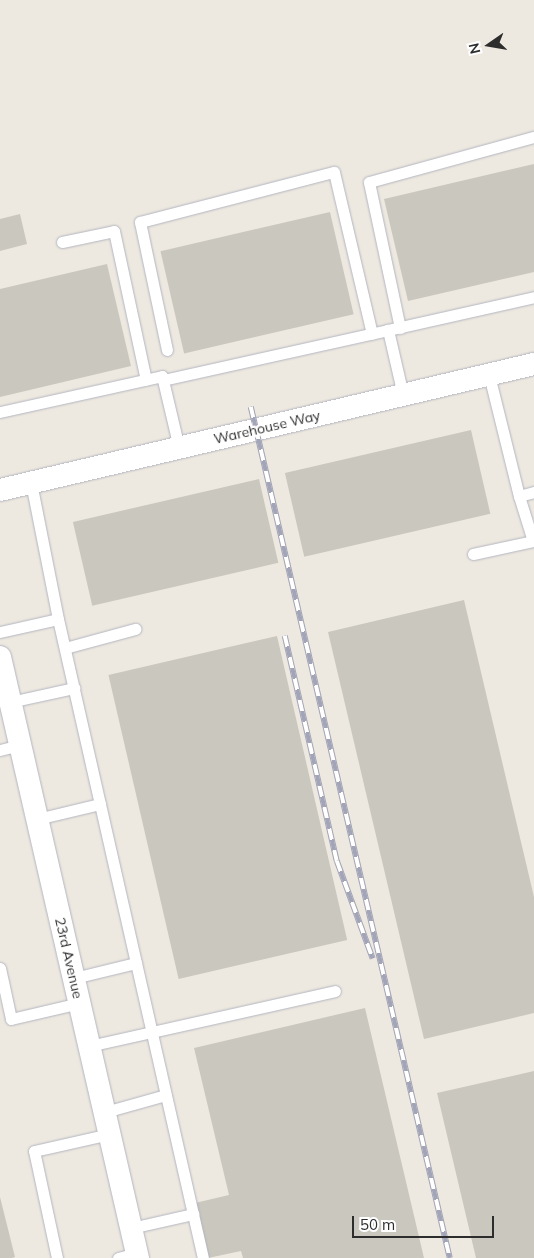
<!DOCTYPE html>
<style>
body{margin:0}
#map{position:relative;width:534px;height:1258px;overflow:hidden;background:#eee9e0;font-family:Mulish,sans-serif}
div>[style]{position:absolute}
.building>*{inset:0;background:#cac7be;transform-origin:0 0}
.roads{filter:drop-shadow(0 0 1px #b3b5c0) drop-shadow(0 0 1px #b3b5c0)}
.service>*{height:11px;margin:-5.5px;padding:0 5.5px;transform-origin:5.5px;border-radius:5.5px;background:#fff}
.minor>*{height:22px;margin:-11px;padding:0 11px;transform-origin:11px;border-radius:11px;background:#fff}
.rail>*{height:5.5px;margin-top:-2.75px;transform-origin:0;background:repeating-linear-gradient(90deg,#fff 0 11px,#a2a4b7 0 22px);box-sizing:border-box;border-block:1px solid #a2a4b7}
span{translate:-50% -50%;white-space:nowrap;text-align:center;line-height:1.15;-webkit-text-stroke:5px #fff;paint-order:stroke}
.street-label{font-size:14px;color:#2d2d2d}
.north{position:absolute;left:464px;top:20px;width:50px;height:50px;-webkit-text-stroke:4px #fff;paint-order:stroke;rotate:257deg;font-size:14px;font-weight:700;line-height:20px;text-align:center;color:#2d2d2d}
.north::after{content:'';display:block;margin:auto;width:18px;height:22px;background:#2d2d2d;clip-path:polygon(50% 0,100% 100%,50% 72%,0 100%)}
.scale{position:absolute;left:352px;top:1216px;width:142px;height:22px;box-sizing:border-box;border:2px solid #2d2d2d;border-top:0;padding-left:6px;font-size:15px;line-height:18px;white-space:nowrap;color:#2d2d2d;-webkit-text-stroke:4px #fff;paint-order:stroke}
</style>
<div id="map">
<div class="building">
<i style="clip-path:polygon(534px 164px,534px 272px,408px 301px,384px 199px)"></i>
<i style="left:330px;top:212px;width:105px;height:174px;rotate:77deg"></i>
<i style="clip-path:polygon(20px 214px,27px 244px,0 251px,0 219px)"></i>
<i style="clip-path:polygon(107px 264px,131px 366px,0 397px,0 289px)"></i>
<i style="left:471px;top:430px;width:86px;height:191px;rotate:77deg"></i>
<i style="left:259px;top:479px;width:86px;height:191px;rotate:77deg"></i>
<i style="clip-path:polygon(464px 600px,534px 897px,534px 1013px,424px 1039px,328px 632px)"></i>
<i style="left:277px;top:636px;width:312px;height:173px;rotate:77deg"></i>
<i style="clip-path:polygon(365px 1008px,424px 1258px,243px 1258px,241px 1251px,208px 1258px,195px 1203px,229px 1195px,194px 1048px)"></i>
<i style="clip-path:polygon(534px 1071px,534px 1258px,476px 1258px,437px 1093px)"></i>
<i style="clip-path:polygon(0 1197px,15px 1257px,12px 1258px,0 1258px)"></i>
</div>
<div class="roads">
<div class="service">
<i style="left:62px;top:242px;width:53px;rotate:-11.9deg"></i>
<i style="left:114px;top:231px;width:152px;rotate:77.9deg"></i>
<i style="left:400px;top:328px;width:149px;rotate:-102deg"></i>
<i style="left:369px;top:182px;width:171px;rotate:-15.3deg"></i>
<i style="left:167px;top:350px;width:131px;rotate:-101.9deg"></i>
<i style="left:140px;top:222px;width:200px;rotate:-14.5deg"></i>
<i style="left:334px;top:172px;width:166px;rotate:76.8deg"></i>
<i style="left:489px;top:375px;width:125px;rotate:76.1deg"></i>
<i style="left:519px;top:496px;width:16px;rotate:-15deg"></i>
<i style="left:163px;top:380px;width:230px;rotate:-12.5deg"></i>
<i style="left:403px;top:395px;width:67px;rotate:-103deg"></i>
<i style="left:388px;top:330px;width:150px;rotate:-12.7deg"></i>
<i style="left:0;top:412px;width:166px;rotate:-12.5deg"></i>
<i style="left:162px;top:376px;width:74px;rotate:76.7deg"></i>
<i style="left:473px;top:554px;width:61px;rotate:-12.2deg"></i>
<i style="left:533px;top:541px;width:47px;rotate:-107.3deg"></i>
<i style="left:58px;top:619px;width:655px;rotate:77.22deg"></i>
<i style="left:0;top:632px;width:59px;rotate:-12.6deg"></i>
<i style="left:58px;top:619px;width:139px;rotate:-101.2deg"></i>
<i style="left:65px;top:648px;width:73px;rotate:-15.2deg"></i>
<i style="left:10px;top:702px;width:66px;rotate:-12.3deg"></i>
<i style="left:0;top:750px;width:21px;rotate:-14deg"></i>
<i style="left:37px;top:819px;width:65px;rotate:-13.4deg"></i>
<i style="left:0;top:968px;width:52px;rotate:77.8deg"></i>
<i style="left:11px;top:1019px;width:71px;rotate:-13.1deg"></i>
<i style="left:74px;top:978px;width:64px;rotate:-13.6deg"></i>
<i style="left:89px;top:1046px;width:252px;rotate:-12.6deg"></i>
<i style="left:105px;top:1112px;width:63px;rotate:-15.6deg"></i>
<i style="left:131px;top:1228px;width:64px;rotate:-12.7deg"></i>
<i style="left:57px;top:1258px;width:109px;rotate:-102.1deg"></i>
<i style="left:34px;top:1151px;width:78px;rotate:-12.6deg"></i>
<i style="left:118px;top:1258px;width:20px;rotate:-15deg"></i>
</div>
<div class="minor">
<i style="left:0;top:490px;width:549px;rotate:-13.28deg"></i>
<i style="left:0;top:657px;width:617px;rotate:77.07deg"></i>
</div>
</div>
<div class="rail">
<i style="left:251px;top:407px;width:874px;rotate:76.84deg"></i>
<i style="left:285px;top:636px;width:231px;rotate:77deg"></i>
<i style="left:337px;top:861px;width:104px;rotate:69.8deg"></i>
</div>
<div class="street-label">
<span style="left:267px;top:427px;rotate:-13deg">Warehouse Way</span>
<span style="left:69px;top:958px;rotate:77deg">23rd Avenue</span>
</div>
<div class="north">N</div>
<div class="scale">50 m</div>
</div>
